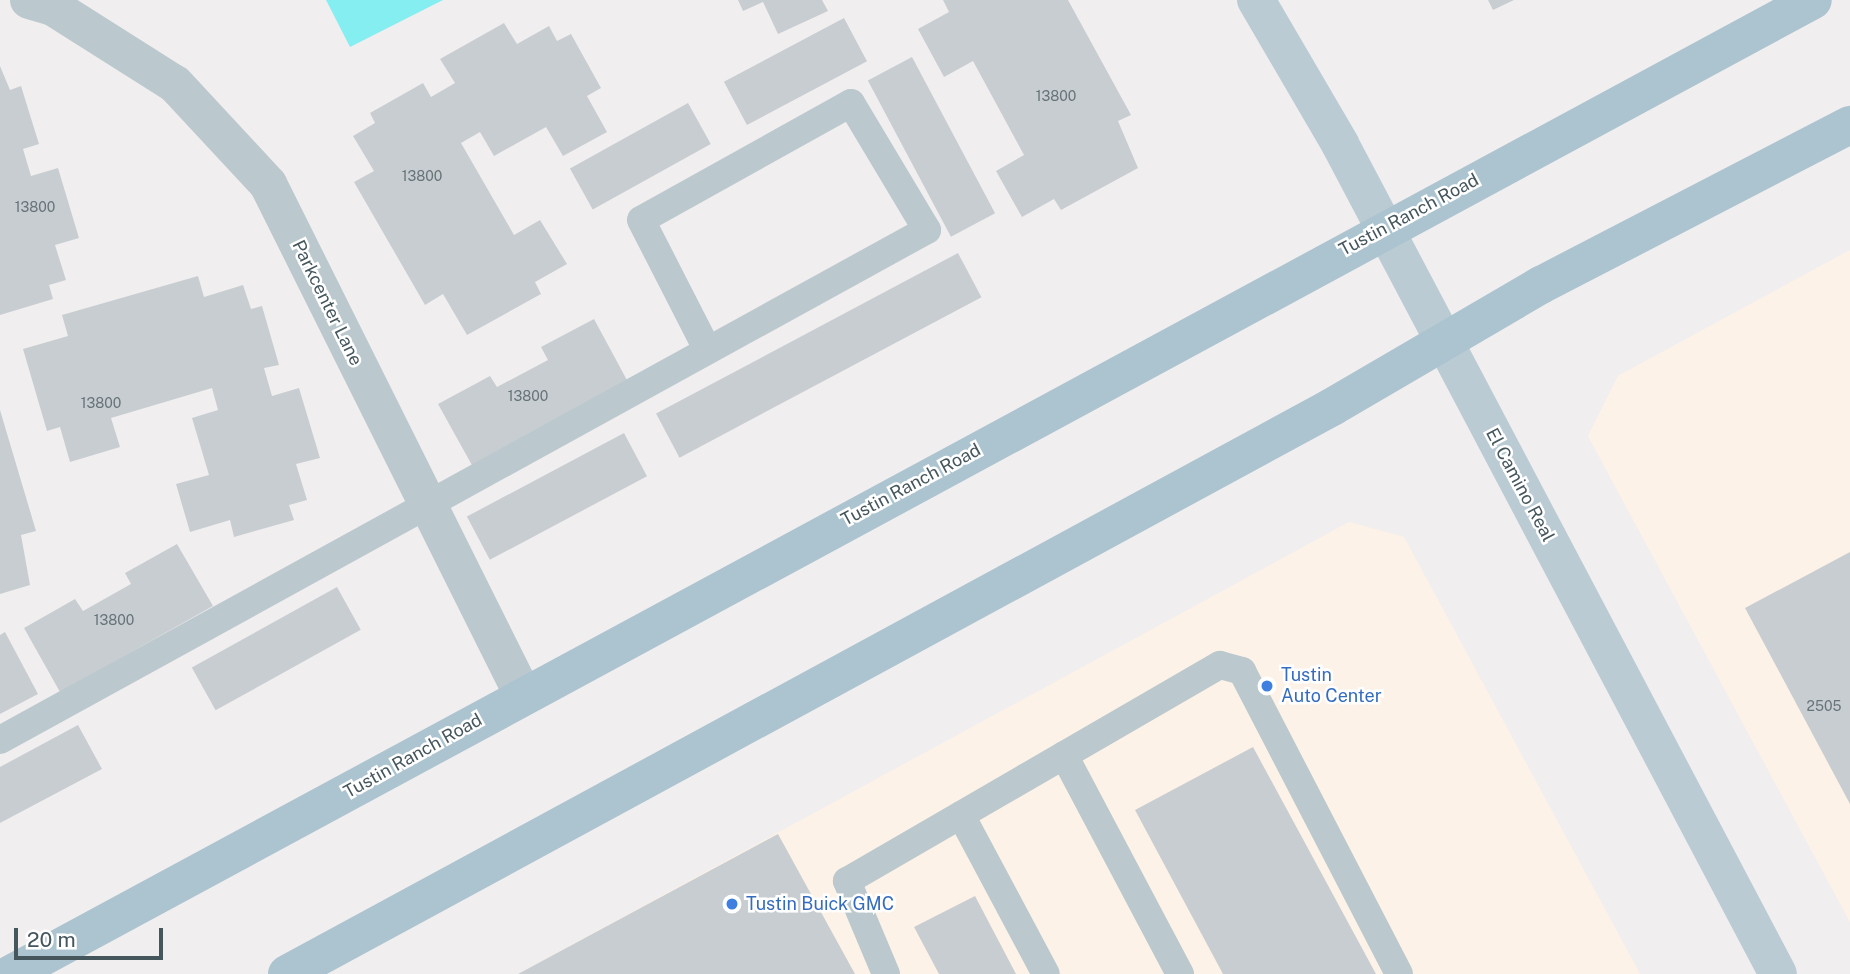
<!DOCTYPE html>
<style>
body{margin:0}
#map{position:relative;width:1850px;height:974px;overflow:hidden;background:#f1eeef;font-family:"Public Sans",sans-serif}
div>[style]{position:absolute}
.commercial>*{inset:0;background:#fdf2e7}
.water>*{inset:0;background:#85eef1}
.building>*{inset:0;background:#c8cdd1;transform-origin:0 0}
.lane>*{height:28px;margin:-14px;padding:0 14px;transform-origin:14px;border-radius:14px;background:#bbc9ce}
.street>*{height:38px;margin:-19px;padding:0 19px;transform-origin:19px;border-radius:19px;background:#bbc9ce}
.secondary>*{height:38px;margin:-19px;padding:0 19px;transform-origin:19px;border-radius:19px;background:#bbcbd4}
.primary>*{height:38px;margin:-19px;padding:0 19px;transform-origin:19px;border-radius:19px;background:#acc4cf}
.dots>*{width:19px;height:19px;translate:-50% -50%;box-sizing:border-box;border:4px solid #fff;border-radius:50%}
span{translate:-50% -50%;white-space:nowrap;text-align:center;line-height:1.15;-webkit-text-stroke:5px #fff;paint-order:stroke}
.number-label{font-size:14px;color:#66747a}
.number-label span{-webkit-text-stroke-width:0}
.street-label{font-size:18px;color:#45565d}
.shop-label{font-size:18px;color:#366cbe}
.left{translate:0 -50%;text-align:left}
.scale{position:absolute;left:14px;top:928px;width:149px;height:32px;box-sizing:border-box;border:4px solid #45565d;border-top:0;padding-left:9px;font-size:21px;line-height:24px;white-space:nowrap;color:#45565d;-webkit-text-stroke:5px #fff;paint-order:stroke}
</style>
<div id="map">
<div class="commercial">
<i style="clip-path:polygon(1850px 250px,1850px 922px,1588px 436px,1618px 376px)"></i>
<i style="clip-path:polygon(1349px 522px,1404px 537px,1640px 974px,518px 974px)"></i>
</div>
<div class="water">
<i style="clip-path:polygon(326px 0,443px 0,350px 47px)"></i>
</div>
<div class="building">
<i style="clip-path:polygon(738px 0,822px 0,828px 11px,778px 34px,763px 2px,743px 11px)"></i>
<i style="clip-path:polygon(943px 0,1068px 0,1131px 115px,1118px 121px,1138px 168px,1061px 210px,1054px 199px,1022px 217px,996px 171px,1024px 155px,973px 61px,944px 77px,918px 29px,949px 12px)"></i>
<i style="clip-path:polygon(1488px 0,1514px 0,1493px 10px)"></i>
<i style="left:844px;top:18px;width:49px;height:136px;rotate:62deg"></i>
<i style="clip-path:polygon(504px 23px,517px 44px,549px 26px,557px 41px,571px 34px,601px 88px,587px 96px,607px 132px,563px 156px,546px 127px,494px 156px,480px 132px,461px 143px,514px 235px,540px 220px,567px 264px,535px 282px,541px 294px,467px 335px,443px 294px,425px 305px,354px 182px,374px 171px,353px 136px,375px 123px,370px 113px,423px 83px,431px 97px,455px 83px,440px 59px)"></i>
<i style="left:912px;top:57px;width:177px;height:50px;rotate:62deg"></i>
<i style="clip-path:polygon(0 66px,10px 90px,21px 86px,39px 144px,23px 149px,31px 176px,58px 168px,79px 238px,55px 245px,66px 280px,49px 285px,53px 299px,0 315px)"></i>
<i style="left:688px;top:103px;width:47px;height:135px;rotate:61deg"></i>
<i style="left:958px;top:253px;width:50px;height:342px;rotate:62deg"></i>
<i style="clip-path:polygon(198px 276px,204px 297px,243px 285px,251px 309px,262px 306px,279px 365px,264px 368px,272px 396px,299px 388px,320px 458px,296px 464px,307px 500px,289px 505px,294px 520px,234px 537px,230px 520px,190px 532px,176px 484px,209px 475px,192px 418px,218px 410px,212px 388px,111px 418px,120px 447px,70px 462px,60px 427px,47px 431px,23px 349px,68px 336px,62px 315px)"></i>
<i style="clip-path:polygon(594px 319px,628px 382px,473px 467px,438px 404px,490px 376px,497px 387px,548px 360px,541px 347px)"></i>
<i style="clip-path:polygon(0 410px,36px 531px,21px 535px,30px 585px,0 594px)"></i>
<i style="left:624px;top:433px;width:49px;height:178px;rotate:62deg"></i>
<i style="clip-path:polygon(177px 544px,213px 606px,60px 692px,24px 628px,75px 599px,83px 611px,131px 584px,125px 573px)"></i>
<i style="clip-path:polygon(1850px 552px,1850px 804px,1745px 608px)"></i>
<i style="left:337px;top:587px;width:49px;height:166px;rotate:61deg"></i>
<i style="clip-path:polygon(5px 632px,38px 694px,0 714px,0 635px)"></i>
<i style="clip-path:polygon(78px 725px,102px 769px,0 823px,0 767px)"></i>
<i style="clip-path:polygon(1253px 747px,1376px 974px,1223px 974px,1135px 810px)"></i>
<i style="clip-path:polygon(778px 834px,855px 974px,518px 974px)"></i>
<i style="clip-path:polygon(975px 896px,1016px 974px,939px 974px,914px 927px)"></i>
</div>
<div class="lane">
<i style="left:0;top:740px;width:1058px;rotate:-28.82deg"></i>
<i style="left:927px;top:230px;width:148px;rotate:-120.9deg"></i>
<i style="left:851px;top:103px;width:240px;rotate:150.9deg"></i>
<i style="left:641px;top:220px;width:145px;rotate:62.9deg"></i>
<i style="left:1064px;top:755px;width:248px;rotate:62.1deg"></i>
<i style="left:961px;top:815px;width:180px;rotate:61.9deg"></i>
<i style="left:886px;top:974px;width:101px;rotate:-112.8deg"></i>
<i style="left:847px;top:881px;width:431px;rotate:-30.1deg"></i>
<i style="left:1220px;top:665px;width:23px;rotate:15deg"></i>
<i style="left:1242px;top:671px;width:341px;rotate:62.6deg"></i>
</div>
<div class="street">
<i style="left:29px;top:0;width:25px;rotate:16deg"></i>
<i style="left:53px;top:7px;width:144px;rotate:32.3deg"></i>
<i style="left:175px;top:84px;width:137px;rotate:47.1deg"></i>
<i style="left:268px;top:184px;width:571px;rotate:63.48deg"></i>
</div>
<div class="secondary">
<i style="left:1256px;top:0;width:167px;rotate:59.7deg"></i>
<i style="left:1340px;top:144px;width:938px;rotate:62.18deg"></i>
</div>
<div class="primary">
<i style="left:11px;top:974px;width:2048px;rotate:-28.39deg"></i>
<i style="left:287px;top:974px;width:1189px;rotate:-28.48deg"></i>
<i style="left:1332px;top:407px;width:242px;rotate:-30.3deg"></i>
<i style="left:1541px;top:285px;width:348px;rotate:-27.4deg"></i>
</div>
<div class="dots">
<i style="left:1267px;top:686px;background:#3f7fe0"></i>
<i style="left:732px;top:904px;background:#3f7fe0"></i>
</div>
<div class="number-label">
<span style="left:1056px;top:96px">13800</span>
<span style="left:422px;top:176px">13800</span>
<span style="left:35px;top:207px">13800</span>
<span style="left:528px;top:396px">13800</span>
<span style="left:101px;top:403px">13800</span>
<span style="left:114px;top:620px">13800</span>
<span style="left:1824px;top:706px">2505</span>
</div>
<div class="street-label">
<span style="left:1409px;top:215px;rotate:-28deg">Tustin Ranch Road</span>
<span style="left:327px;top:303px;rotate:64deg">Parkcenter Lane</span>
<span style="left:911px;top:485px;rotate:-28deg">Tustin Ranch Road</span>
<span style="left:1520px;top:485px;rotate:62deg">El Camino Real</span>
<span style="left:413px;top:756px;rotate:-29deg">Tustin Ranch Road</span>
</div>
<div class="shop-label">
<span class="left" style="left:1281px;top:686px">Tustin<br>Auto Center</span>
<span class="left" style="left:746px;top:904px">Tustin Buick GMC</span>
</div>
<div class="scale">20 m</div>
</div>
